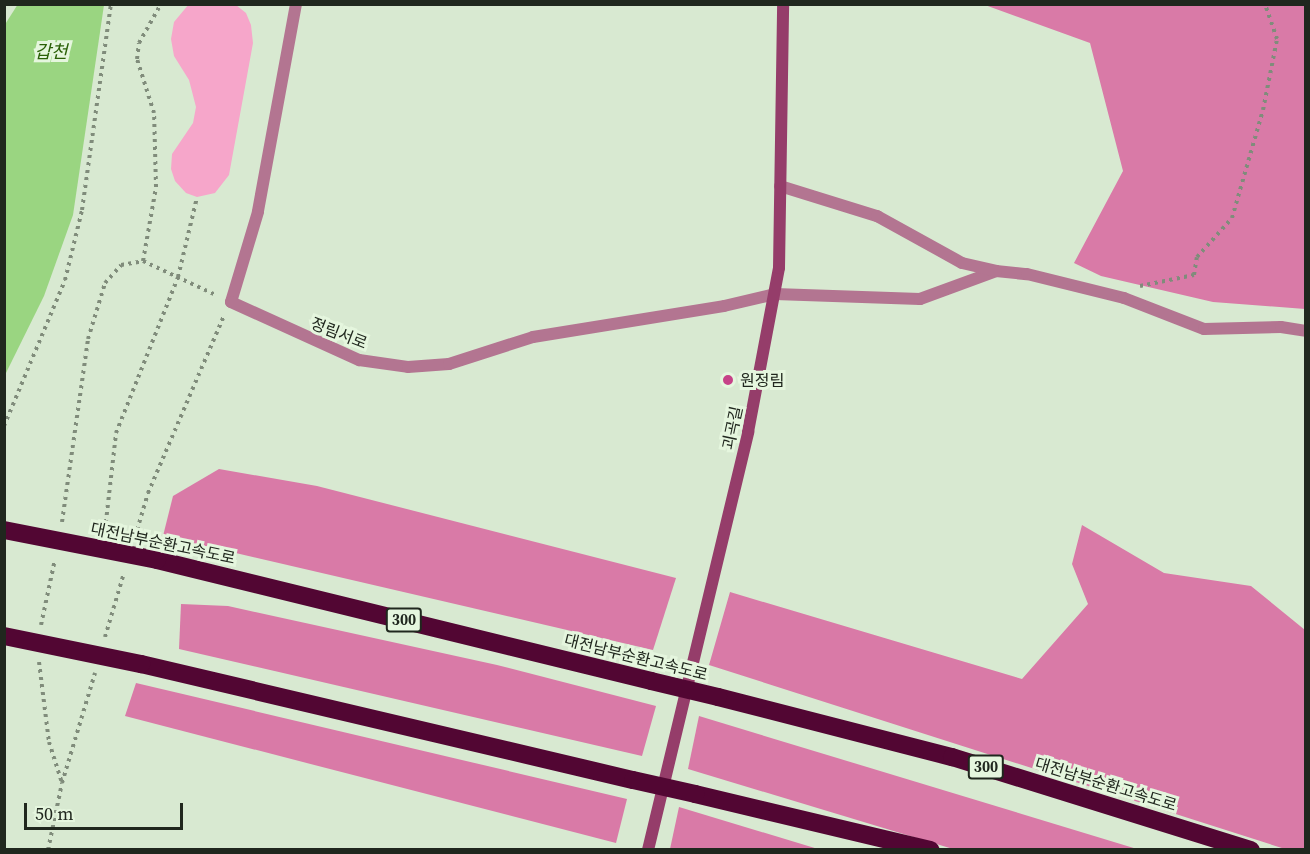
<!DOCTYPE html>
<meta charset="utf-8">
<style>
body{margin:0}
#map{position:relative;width:1310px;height:854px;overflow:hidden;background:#d8e9d1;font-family:"Source Serif 4","Noto Sans KR",serif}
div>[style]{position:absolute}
.green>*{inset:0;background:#f6a6ca}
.forest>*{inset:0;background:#d97aa7}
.water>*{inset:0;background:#9ad581}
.path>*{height:4px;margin-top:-2px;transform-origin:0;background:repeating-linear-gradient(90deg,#808c7b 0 3px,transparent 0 7.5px)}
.street>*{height:12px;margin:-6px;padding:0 6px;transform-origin:6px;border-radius:6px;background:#b37591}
.secondary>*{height:12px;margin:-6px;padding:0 6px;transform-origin:6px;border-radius:6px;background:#953d6a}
.highway>*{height:18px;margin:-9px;padding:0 9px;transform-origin:9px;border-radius:9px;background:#520633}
.highway-bridge>*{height:18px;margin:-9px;padding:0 9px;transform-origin:9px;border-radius:9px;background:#520633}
.dots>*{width:16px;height:16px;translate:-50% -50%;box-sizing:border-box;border:3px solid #e5f6de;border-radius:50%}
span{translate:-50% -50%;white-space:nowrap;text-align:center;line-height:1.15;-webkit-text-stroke:6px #e5f6de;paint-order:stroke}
.shield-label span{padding:2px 4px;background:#e5f6de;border:2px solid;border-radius:4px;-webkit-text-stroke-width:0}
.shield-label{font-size:15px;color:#20271e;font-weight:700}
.street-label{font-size:16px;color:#20271e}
.poi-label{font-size:16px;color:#20271e}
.left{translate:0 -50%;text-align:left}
.water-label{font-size:18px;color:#2a6007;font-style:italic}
.frame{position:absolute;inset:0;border:6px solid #20271e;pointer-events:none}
.scale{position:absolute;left:24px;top:803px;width:159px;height:27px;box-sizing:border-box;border:3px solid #20271e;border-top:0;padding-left:8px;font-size:18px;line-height:21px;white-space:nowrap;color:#20271e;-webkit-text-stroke:4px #e5f6de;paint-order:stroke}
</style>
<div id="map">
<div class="green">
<i style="clip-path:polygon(189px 4px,236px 5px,246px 13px,251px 25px,253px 43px,229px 175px,215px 193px,197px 197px,186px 193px,175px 181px,171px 169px,172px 154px,193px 123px,196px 107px,189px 80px,174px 56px,171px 39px,174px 22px)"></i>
</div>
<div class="forest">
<i style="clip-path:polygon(985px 5px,1305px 5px,1305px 309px,1213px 302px,1101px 276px,1074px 263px,1123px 171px,1090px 43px)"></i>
<i style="clip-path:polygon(219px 469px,317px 486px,676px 578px,653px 650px,163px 536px,173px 496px)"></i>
<i style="clip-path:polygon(1082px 525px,1164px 573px,1251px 586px,1305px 630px,1305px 849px,1285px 849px,709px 665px,730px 592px,1022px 679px,1088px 604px,1072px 564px)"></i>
<i style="clip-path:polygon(181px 604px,228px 606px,497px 665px,656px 706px,642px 756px,179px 649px)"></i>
<i style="clip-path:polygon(136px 683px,627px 799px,616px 843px,125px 716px)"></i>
<i style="clip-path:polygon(699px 716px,1137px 849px,953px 849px,688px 769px)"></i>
<i style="clip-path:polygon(679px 807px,818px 849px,670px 849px)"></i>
</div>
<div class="water">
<i style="clip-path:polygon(18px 4px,104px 5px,73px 215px,44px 296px,5px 375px,4px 26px)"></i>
</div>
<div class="path">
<i style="left:143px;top:261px;width:75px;rotate:-80deg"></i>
<i style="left:156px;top:187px;width:74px;rotate:-91.5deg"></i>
<i style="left:154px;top:113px;width:57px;rotate:-107.5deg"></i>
<i style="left:137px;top:59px;width:16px;rotate:-83deg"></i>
<i style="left:139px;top:43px;width:45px;rotate:-60.6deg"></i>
<i style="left:1140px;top:286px;width:55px;rotate:-11.5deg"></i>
<i style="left:1194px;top:275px;width:18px;rotate:-81deg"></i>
<i style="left:1197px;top:257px;width:52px;rotate:-48.1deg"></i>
<i style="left:1232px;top:218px;width:112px;rotate:-74deg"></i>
<i style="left:1263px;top:110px;width:72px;rotate:-78.8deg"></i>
<i style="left:1277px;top:39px;width:37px;rotate:-109deg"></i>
<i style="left:4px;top:426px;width:158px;rotate:-67.3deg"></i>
<i style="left:65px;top:280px;width:72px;rotate:-76.3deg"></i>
<i style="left:82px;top:210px;width:208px;rotate:-82deg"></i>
<i style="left:62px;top:522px;width:185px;rotate:-81.9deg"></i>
<i style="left:88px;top:339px;width:59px;rotate:-73.1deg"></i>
<i style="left:105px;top:283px;width:24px;rotate:-48deg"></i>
<i style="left:121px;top:265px;width:22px;rotate:-10deg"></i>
<i style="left:143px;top:261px;width:81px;rotate:25deg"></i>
<i style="left:105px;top:530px;width:98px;rotate:-83.5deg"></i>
<i style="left:116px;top:433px;width:168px;rotate:-68.3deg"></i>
<i style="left:178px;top:277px;width:82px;rotate:-76.6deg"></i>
<i style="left:135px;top:537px;width:46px;rotate:-73.5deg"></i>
<i style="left:148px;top:493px;width:193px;rotate:-66.8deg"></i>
<i style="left:41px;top:625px;width:67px;rotate:-78deg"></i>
<i style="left:105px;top:637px;width:67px;rotate:-73.5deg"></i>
<i style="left:39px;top:662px;width:81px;rotate:82.9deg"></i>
<i style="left:49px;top:742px;width:43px;rotate:72.4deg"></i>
<i style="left:48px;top:850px;width:68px;rotate:-78.2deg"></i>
<i style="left:62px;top:783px;width:115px;rotate:-73.3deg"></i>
</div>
<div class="street">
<i style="left:296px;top:4px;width:211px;rotate:100.4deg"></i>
<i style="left:258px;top:212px;width:94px;rotate:106.7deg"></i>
<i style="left:231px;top:302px;width:141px;rotate:24.4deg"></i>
<i style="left:359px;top:360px;width:49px;rotate:8.1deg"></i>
<i style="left:408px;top:367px;width:41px;rotate:-4.2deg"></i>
<i style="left:449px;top:364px;width:88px;rotate:-17.8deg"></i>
<i style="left:533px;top:337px;width:193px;rotate:-9.2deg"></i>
<i style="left:724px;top:306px;width:52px;rotate:-13.2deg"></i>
<i style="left:775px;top:294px;width:145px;rotate:2deg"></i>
<i style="left:920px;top:299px;width:81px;rotate:-20.2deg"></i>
<i style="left:996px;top:271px;width:31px;rotate:6deg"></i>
<i style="left:1027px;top:274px;width:100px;rotate:13.9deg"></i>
<i style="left:1124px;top:298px;width:86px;rotate:21.2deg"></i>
<i style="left:1204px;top:329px;width:77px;rotate:-1.5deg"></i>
<i style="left:1281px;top:327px;width:25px;rotate:9deg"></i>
<i style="left:780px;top:186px;width:102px;rotate:17.2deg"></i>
<i style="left:877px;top:216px;width:97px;rotate:28.9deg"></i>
<i style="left:962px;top:263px;width:35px;rotate:13deg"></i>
</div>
<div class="secondary">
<i style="left:648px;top:850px;width:430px;rotate:-76.5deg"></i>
<i style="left:748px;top:432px;width:167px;rotate:-79.3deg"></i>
<i style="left:779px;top:268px;width:264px;rotate:-89.1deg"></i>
</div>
<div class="highway">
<i style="left:157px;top:560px;width:509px;rotate:13.76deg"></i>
<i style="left:141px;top:664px;width:505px;rotate:13.27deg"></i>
<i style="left:718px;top:697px;width:242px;rotate:14.4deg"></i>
<i style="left:952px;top:757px;width:313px;rotate:17.3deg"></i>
<i style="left:695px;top:794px;width:242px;rotate:13.4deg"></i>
</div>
<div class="highway-bridge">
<i style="left:4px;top:530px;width:156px;rotate:11.1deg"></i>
<i style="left:4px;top:636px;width:140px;rotate:11.6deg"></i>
<i style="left:651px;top:681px;width:69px;rotate:13.4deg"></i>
<i style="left:633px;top:780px;width:64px;rotate:12.7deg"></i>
</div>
<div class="dots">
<i style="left:728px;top:380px;background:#c64288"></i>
</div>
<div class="shield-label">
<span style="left:404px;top:620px">300</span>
<span style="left:986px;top:767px">300</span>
</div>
<div class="street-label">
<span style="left:339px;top:333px;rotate:21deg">정림서로</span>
<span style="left:732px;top:428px;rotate:-78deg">괴곡길</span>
<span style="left:163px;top:543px;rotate:12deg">대전남부순환고속도로</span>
<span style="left:636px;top:657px;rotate:14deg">대전남부순환고속도로</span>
<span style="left:1106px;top:784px;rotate:17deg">대전남부순환고속도로</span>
</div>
<div class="poi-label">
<span class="left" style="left:740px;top:380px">원정림</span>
</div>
<div class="water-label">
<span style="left:51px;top:52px">갑천</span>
</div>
<div class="frame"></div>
<div class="scale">50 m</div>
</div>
